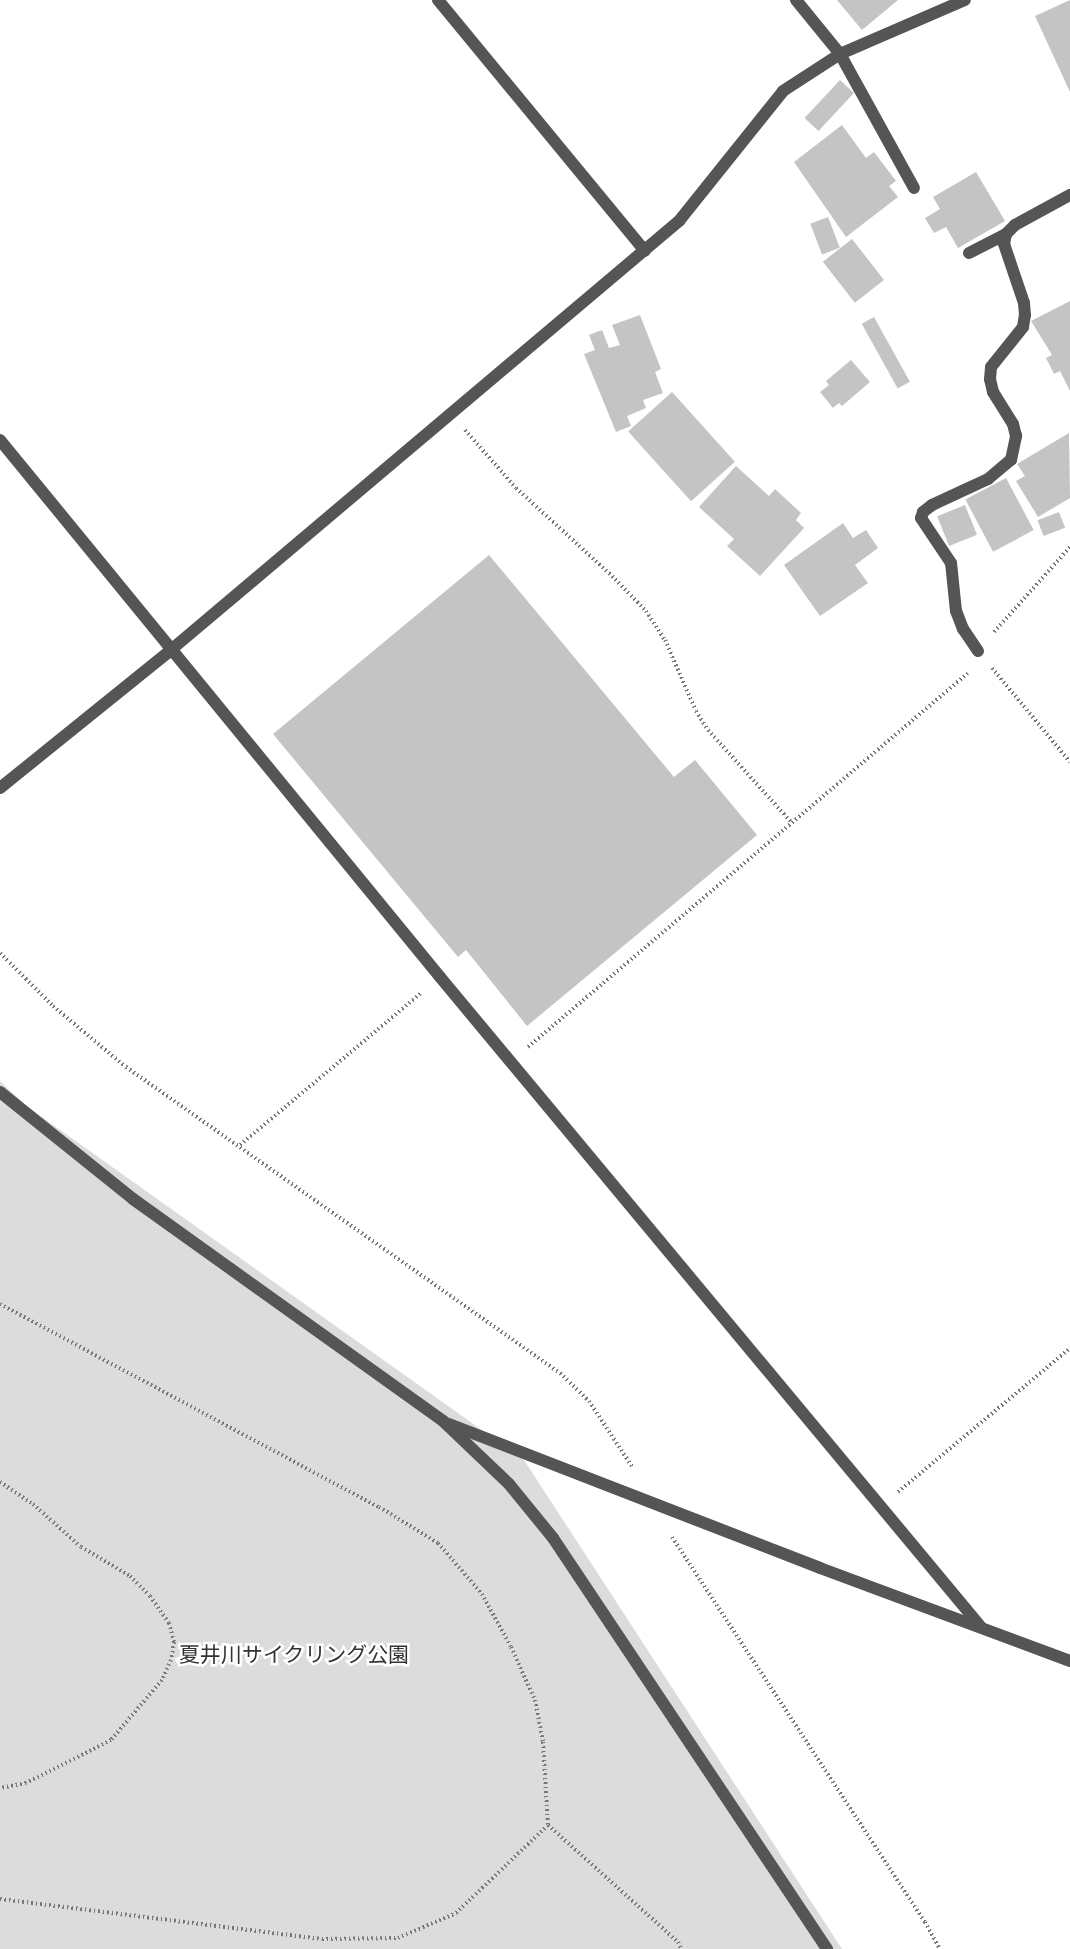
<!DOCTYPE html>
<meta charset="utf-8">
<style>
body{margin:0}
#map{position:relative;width:1070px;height:1949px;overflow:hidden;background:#fff;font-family:"Varela Round","Noto Sans JP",sans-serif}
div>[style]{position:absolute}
.green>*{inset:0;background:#dcdcdc}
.building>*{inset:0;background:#c4c4c4;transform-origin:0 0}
.path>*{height:4px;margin-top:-2px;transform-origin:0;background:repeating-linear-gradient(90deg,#777 0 1.5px,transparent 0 4.5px)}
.minor>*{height:12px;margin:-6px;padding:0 6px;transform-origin:6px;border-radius:6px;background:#555}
span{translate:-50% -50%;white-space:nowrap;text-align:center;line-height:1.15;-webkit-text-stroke:5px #fff;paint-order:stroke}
.park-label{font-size:21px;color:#333}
</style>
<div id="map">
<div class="green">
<i style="clip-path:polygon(0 1081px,25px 1105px,524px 1460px,842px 1949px,0 1949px)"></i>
</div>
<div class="building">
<i style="clip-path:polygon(837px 0,898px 0,862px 30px)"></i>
<i style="clip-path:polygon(1070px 0,1070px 92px,1035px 16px)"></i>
<i style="left:840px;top:80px;width:19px;height:52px;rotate:43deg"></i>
<i style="clip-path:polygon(842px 125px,866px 158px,874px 152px,896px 181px,889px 186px,898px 197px,846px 237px,794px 162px)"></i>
<i style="clip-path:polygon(976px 172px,1005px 221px,958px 248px,946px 227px,934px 233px,925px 218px,940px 209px,933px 197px)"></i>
<i style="left:828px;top:217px;width:33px;height:19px;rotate:69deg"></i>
<i style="left:852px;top:239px;width:52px;height:37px;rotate:52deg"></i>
<i style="clip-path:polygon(1070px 301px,1070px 391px,1060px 371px,1054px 374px,1046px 358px,1052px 355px,1031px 321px)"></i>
<i style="clip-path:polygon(640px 315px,661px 369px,655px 372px,663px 393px,643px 400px,646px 408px,627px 416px,631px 426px,616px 432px,584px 354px,595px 350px,589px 335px,602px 330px,609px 348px,620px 345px,612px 325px)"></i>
<i style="left:874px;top:317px;width:74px;height:14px;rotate:61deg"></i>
<i style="clip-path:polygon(851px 360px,870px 382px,842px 406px,839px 403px,833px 408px,820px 392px,829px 385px,826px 381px)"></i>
<i style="left:672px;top:392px;width:94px;height:59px;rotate:48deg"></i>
<i style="clip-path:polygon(1069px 433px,1070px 498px,1038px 517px,1016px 481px,1025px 476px,1017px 464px)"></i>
<i style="clip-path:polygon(736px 466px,769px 496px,775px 489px,801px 513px,796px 520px,804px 528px,760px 576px,727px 546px,734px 539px,699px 507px)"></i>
<i style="left:1006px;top:478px;width:59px;height:46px;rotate:62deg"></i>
<i style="left:965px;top:505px;width:32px;height:30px;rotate:68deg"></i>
<i style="left:1059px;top:512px;width:17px;height:23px;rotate:69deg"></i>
<i style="clip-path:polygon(843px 523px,853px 538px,866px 530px,878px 548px,855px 565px,868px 583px,820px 616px,784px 565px)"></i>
<i style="clip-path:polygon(489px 555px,674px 777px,695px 760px,757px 835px,527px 1026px,466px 950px,458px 957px,273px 734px)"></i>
</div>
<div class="path">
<i style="left:465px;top:430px;width:77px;rotate:48.7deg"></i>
<i style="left:516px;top:488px;width:130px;rotate:42.5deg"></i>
<i style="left:612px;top:576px;width:49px;rotate:45.8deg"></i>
<i style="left:646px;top:611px;width:35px;rotate:57deg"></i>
<i style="left:665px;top:640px;width:77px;rotate:66.4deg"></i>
<i style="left:696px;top:711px;width:22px;rotate:58deg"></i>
<i style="left:708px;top:730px;width:125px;rotate:47.9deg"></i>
<i style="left:994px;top:632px;width:114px;rotate:-48.2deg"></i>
<i style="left:992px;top:668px;width:122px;rotate:50.3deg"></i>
<i style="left:0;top:953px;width:75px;rotate:45deg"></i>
<i style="left:53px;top:1006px;width:95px;rotate:39.9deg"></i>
<i style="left:126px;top:1067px;width:531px;rotate:35.19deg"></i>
<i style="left:560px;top:1373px;width:40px;rotate:44deg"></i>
<i style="left:589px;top:1401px;width:80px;rotate:56.7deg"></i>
<i style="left:528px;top:1047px;width:577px;rotate:-40.36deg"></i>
<i style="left:240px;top:1145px;width:236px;rotate:-40deg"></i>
<i style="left:0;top:1304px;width:430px;rotate:28.2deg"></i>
<i style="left:379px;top:1507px;width:69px;rotate:31.4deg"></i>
<i style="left:438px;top:1543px;width:67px;rotate:49.2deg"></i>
<i style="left:482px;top:1594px;width:60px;rotate:61.3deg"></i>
<i style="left:511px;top:1647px;width:58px;rotate:65.6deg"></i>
<i style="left:535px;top:1700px;width:43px;rotate:79.2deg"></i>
<i style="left:543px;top:1742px;width:83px;rotate:86.6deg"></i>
<i style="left:548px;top:1825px;width:175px;rotate:42deg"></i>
<i style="left:678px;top:1942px;width:8px;rotate:67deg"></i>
<i style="left:0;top:1482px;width:40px;rotate:34deg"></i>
<i style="left:33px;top:1504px;width:64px;rotate:41.9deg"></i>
<i style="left:81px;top:1547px;width:57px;rotate:30.6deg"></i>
<i style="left:130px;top:1576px;width:28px;rotate:45deg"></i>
<i style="left:150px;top:1596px;width:33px;rotate:55deg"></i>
<i style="left:169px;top:1623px;width:20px;rotate:75deg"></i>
<i style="left:174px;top:1642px;width:18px;rotate:99deg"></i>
<i style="left:171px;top:1660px;width:22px;rotate:114deg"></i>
<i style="left:162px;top:1680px;width:79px;rotate:130.4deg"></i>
<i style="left:111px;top:1740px;width:95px;rotate:153.2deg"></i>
<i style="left:26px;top:1783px;width:26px;rotate:169deg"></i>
<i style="left:898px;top:1492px;width:224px;rotate:-39.9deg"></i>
<i style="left:672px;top:1537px;width:461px;rotate:56.7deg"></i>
<i style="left:925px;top:1922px;width:31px;rotate:61deg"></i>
<i style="left:0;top:1899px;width:324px;rotate:7.1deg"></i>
<i style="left:322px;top:1939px;width:76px;rotate:-0.8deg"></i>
<i style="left:398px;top:1938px;width:63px;rotate:-23.3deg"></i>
<i style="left:456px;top:1913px;width:127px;rotate:-43.7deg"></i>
</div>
<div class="minor">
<i style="left:438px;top:0;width:325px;rotate:50.5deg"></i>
<i style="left:796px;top:0;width:70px;rotate:50.8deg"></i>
<i style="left:840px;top:54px;width:153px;rotate:61.1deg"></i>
<i style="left:969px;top:253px;width:42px;rotate:-27.2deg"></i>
<i style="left:0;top:440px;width:694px;rotate:50.67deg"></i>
<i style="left:440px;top:977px;width:846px;rotate:50.23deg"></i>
<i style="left:978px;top:651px;width:27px;rotate:-124deg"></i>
<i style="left:963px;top:629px;width:19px;rotate:-111deg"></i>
<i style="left:956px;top:611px;width:48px;rotate:-95.9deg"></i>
<i style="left:951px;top:563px;width:54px;rotate:-123.7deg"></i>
<i style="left:921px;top:518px;width:6px;rotate:-72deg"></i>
<i style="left:923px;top:512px;width:11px;rotate:-38deg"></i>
<i style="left:932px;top:505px;width:62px;rotate:-24.9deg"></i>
<i style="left:988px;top:479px;width:30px;rotate:-40deg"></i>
<i style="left:1011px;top:460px;width:25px;rotate:-78deg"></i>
<i style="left:1016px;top:436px;width:12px;rotate:-104deg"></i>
<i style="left:1013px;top:424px;width:38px;rotate:-122deg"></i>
<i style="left:993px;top:392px;width:13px;rotate:-103deg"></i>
<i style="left:990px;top:379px;width:12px;rotate:-85deg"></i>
<i style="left:991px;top:367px;width:51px;rotate:-51.3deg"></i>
<i style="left:1023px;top:327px;width:12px;rotate:-81deg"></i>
<i style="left:1025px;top:315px;width:12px;rotate:-95deg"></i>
<i style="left:1024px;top:303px;width:62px;rotate:-108.7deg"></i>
<i style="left:1004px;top:244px;width:10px;rotate:-79deg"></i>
<i style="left:1006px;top:234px;width:13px;rotate:-45deg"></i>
<i style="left:1015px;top:225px;width:63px;rotate:-28.6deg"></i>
<i style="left:0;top:788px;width:221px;rotate:-38.9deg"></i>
<i style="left:172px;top:649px;width:664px;rotate:-40.17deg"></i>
<i style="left:679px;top:221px;width:166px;rotate:-51.3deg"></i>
<i style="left:783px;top:91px;width:68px;rotate:-33deg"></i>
<i style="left:840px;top:54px;width:136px;rotate:-23.4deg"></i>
<i style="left:0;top:1092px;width:171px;rotate:38.8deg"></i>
<i style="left:133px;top:1199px;width:383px;rotate:35.6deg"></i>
<i style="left:444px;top:1422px;width:90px;rotate:43.6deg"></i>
<i style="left:509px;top:1484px;width:70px;rotate:50.8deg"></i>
<i style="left:553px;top:1538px;width:494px;rotate:56.3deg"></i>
<i style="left:449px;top:1424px;width:398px;rotate:21.2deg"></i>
<i style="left:820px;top:1568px;width:267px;rotate:20.4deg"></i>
</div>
<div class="park-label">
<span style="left:294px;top:1656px">夏井川サイクリング公園</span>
</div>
</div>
